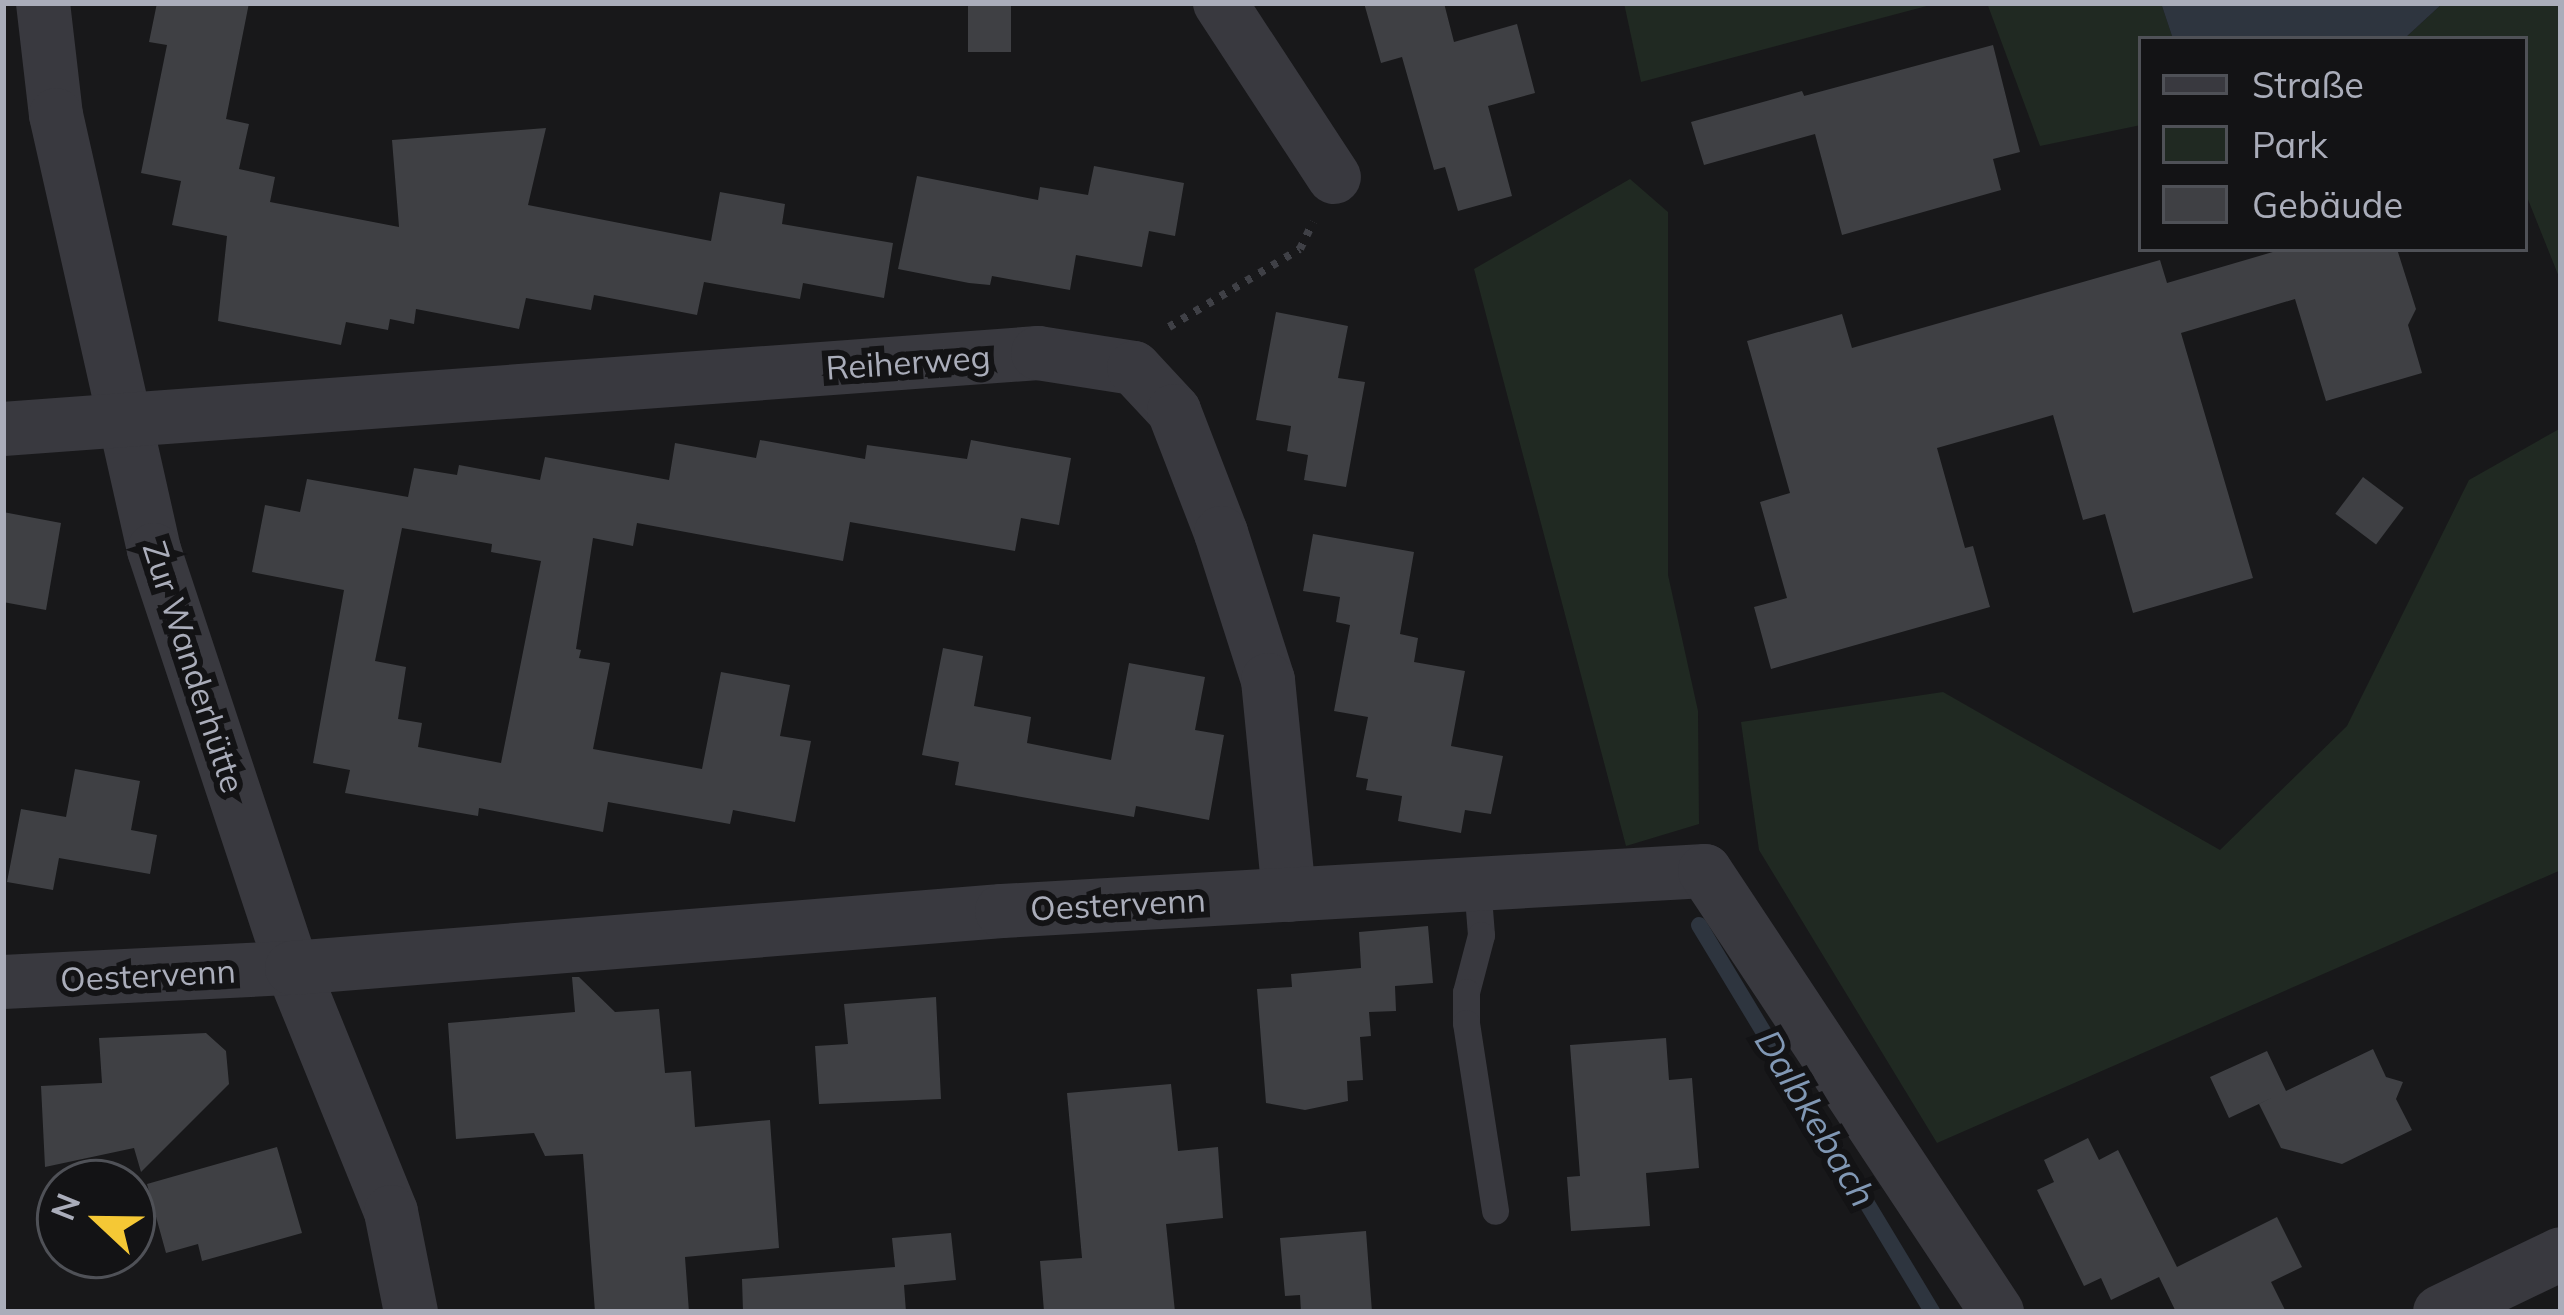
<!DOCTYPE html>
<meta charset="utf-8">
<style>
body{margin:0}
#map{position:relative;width:2564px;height:1315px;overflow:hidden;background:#18181a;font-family:Mulish,sans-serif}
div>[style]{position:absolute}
.green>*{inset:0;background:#202922}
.water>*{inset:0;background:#2e353f}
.stream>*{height:16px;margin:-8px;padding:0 8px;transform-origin:8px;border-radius:8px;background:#2e353f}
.building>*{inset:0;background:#3f4044;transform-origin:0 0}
.path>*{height:8px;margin-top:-4px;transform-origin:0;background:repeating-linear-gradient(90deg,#3f4046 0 6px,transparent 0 15px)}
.service>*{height:27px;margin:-13.5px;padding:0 13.5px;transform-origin:13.5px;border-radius:13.5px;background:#39393f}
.minor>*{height:54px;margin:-27px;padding:0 27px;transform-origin:27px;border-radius:27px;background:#39393f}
span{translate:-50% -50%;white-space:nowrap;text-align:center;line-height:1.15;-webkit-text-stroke:12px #131315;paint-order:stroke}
.street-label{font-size:33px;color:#aaadba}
.water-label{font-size:36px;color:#8198b5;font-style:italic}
.frame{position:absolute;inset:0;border:6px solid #aaadba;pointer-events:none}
.legend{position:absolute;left:2138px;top:36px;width:390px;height:216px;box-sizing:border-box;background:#131315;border:3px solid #4f5157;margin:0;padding:15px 21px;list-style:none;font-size:36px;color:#aaadba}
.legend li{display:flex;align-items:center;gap:24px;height:60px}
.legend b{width:60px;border:3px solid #4f5157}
.north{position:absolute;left:36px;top:1159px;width:120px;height:120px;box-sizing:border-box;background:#131315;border:3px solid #4f5157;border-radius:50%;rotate:292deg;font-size:33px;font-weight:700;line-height:48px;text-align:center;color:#aaadba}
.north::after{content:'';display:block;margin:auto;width:42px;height:54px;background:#f5c835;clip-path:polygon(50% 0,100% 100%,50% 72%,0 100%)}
</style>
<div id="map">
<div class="green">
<i style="clip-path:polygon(1624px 3px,1938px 3px,1641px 82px)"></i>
<i style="clip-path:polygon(1987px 3px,2161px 3px,2173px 39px,2141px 39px,2141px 125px,2040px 146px)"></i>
<i style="clip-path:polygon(2443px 3px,2561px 3px,2561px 282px,2525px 192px,2525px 39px,2404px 39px)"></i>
<i style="clip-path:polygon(1630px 179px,1668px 212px,1668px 575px,1698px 711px,1699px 824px,1626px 846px,1474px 269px)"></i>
<i style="clip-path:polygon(2561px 428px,2561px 870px,1937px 1143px,1759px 850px,1741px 722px,1943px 692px,2220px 850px,2347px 726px,2469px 480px)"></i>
</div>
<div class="water">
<i style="clip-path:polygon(2161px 3px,2443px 3px,2404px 39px,2173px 39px)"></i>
</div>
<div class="stream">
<i style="left:1699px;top:925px;width:452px;rotate:58.9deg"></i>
</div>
<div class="building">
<i style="clip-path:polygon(157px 3px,249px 3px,226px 119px,249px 124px,239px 169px,275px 177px,270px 202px,399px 227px,392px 140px,546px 128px,528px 205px,711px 241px,720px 192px,785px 204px,782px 224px,893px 243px,884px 298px,803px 283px,800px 299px,704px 282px,697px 315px,594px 295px,591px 310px,526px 298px,519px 329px,416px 309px,414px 324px,390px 319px,388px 330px,346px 322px,341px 345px,218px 321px,227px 236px,172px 225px,181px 181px,141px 173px,167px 45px,149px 42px)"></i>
<i style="left:968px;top:3px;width:43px;height:49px"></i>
<i style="clip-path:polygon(1364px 3px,1444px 3px,1454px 42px,1517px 24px,1535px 93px,1488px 106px,1512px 196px,1458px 211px,1445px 167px,1434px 170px,1402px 57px,1381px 63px)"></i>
<i style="clip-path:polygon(1993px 45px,2020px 152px,1993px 159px,2001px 190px,1842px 235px,1815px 134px,1704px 165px,1691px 122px,1802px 91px,1806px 100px,1804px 96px)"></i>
<i style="clip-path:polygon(1094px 166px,1184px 183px,1175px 236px,1149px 231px,1142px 267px,1076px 255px,1070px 290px,992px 276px,990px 285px,969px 283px,898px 269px,917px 176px,1038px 200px,1040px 187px,1088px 195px)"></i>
<i style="clip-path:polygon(2283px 249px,2397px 249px,2416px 309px,2408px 325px,2422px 373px,2326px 401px,2295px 299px,2181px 333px,2253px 578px,2133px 613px,2105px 514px,2083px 520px,2053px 415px,1937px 448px,1965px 548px,1973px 546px,1990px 607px,1771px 669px,1754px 607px,1787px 598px,1760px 502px,1790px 493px,1747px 341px,1842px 314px,1852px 348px,2160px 260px,2167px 283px)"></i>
<i style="clip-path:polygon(1276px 312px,1348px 326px,1338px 378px,1365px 382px,1346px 487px,1304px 480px,1308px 455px,1287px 451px,1291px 426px,1256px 420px)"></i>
<i style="clip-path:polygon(evenodd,760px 440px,865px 459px,867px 445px,967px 459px,971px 440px,1071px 458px,1059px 525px,1021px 518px,1015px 551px,850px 522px,843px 561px,637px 523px,633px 546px,593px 538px,576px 649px,581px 650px,579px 658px,610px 663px,593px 749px,702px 769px,721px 672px,790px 685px,780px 736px,811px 741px,795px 822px,733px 810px,730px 824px,608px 802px,603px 832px,479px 808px,478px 816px,345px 793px,350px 770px,313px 763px,344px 590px,252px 572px,265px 505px,300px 512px,307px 479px,408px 497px,414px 468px,457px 475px,459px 465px,540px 480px,545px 457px,669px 480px,675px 443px,756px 458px,760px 440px,402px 528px,492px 544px,491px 552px,541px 561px,501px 763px,418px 747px,422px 723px,398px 719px,406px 667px,375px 661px,402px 528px)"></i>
<i style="left:2363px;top:477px;width:51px;height:46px;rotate:37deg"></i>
<i style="clip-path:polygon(3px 512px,61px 523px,46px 610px,3px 602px)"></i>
<i style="clip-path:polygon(1313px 534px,1414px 552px,1400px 634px,1418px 638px,1414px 662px,1465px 671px,1451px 746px,1503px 756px,1491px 814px,1465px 810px,1461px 833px,1398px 821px,1402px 796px,1366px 790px,1368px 779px,1356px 777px,1368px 717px,1334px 711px,1350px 625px,1336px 622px,1340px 597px,1303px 591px)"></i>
<i style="clip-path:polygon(943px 648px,983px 656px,974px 706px,1031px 717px,1027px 743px,1111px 760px,1129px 663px,1205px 677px,1195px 730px,1224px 735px,1209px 820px,1136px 806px,1134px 817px,955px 785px,959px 762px,922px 755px)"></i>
<i style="clip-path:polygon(75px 769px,140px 781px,131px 830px,157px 835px,150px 874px,59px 858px,53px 890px,7px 882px,21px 809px,66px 817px)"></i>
<i style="clip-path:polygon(1428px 926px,1433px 983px,1395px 986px,1396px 1011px,1369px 1012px,1371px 1036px,1360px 1037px,1363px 1080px,1347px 1081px,1348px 1101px,1305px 1110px,1266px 1103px,1257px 989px,1292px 987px,1291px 974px,1361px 968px,1359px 932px)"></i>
<i style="clip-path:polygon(572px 977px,579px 977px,615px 1012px,659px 1009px,665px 1073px,691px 1071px,695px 1127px,770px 1120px,779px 1248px,685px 1257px,689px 1312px,595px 1312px,583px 1154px,545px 1156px,534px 1133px,456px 1139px,448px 1023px,575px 1012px)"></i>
<i style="clip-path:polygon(936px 997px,941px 1099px,819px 1104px,815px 1046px,848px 1044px,844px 1004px)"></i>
<i style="clip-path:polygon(206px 1033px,226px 1051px,229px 1084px,141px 1172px,134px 1148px,45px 1167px,41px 1086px,102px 1083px,99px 1038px)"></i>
<i style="clip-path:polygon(1666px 1038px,1669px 1080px,1692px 1078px,1699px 1168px,1646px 1173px,1650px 1226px,1571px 1231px,1567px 1177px,1580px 1176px,1570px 1045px)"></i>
<i style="clip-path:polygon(2373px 1049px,2386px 1077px,2403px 1082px,2396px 1099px,2412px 1130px,2342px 1164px,2281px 1148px,2259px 1104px,2278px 1095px,2229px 1118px,2210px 1077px,2267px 1051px,2286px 1091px)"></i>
<i style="clip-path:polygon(1171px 1084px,1178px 1151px,1218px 1147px,1223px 1218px,1166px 1224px,1175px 1312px,1044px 1312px,1040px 1261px,1082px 1258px,1067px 1093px)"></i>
<i style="clip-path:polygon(2088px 1138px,2099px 1160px,2118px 1150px,2177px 1267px,2277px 1217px,2302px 1267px,2271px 1282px,2286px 1312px,2176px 1312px,2159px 1277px,2111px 1300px,2101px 1278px,2084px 1286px,2037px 1190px,2054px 1182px,2044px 1160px)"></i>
<i style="clip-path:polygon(277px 1147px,302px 1233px,202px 1261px,198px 1244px,166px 1253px,147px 1184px)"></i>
<i style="clip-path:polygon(1366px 1231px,1372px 1312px,1301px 1312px,1300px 1295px,1285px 1296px,1280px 1238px)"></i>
<i style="clip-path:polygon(951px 1233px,956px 1280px,904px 1285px,906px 1312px,743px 1312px,742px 1279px,895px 1267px,892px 1238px)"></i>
</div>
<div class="path">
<i style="left:1169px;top:327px;width:152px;rotate:-30.8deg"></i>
<i style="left:1300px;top:249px;width:30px;rotate:-64deg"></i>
</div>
<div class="service">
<i style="left:1477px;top:884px;width:51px;rotate:85.5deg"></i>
<i style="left:1481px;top:935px;width:59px;rotate:104.7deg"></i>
<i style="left:1466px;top:992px;width:31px;rotate:90deg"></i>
<i style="left:1466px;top:1023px;width:190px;rotate:81.2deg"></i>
</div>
<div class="minor">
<i style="left:43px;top:3px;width:113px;rotate:83.4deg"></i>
<i style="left:56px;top:115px;width:446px;rotate:77.3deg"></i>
<i style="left:154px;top:550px;width:440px;rotate:71.7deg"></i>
<i style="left:292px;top:968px;width:263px;rotate:67.9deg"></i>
<i style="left:391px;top:1212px;width:102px;rotate:78.7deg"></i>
<i style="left:1220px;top:3px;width:208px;rotate:56.8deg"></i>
<i style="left:3px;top:429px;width:1038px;rotate:-4.2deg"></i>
<i style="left:1038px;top:353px;width:97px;rotate:8.9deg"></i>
<i style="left:1134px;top:368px;width:59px;rotate:47.1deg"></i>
<i style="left:1174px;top:411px;width:131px;rotate:68.9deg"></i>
<i style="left:1221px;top:533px;width:154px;rotate:72.3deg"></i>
<i style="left:1268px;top:680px;width:216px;rotate:84.4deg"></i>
<i style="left:3px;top:982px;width:289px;rotate:-2.8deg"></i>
<i style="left:292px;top:968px;width:712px;rotate:-4.59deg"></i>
<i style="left:1002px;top:911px;width:704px;rotate:-3.26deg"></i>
<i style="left:1705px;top:871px;width:529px;rotate:56.49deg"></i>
<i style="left:2440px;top:1312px;width:134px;rotate:-25.6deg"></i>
</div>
<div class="street-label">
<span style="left:908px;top:362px;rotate:-4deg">Reiherweg</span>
<span style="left:194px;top:667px;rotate:72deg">Zur Wanderhütte</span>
<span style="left:1118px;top:904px;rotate:-3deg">Oestervenn</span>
<span style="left:148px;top:975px;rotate:-3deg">Oestervenn</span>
</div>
<div class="water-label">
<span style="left:1816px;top:1118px;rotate:59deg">Dalbkebach</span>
</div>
<div class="frame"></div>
<ul class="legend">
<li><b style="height:15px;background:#39393f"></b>Straße</li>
<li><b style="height:33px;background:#202922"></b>Park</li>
<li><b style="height:33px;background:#3f4044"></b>Gebäude</li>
</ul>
<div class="north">N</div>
</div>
